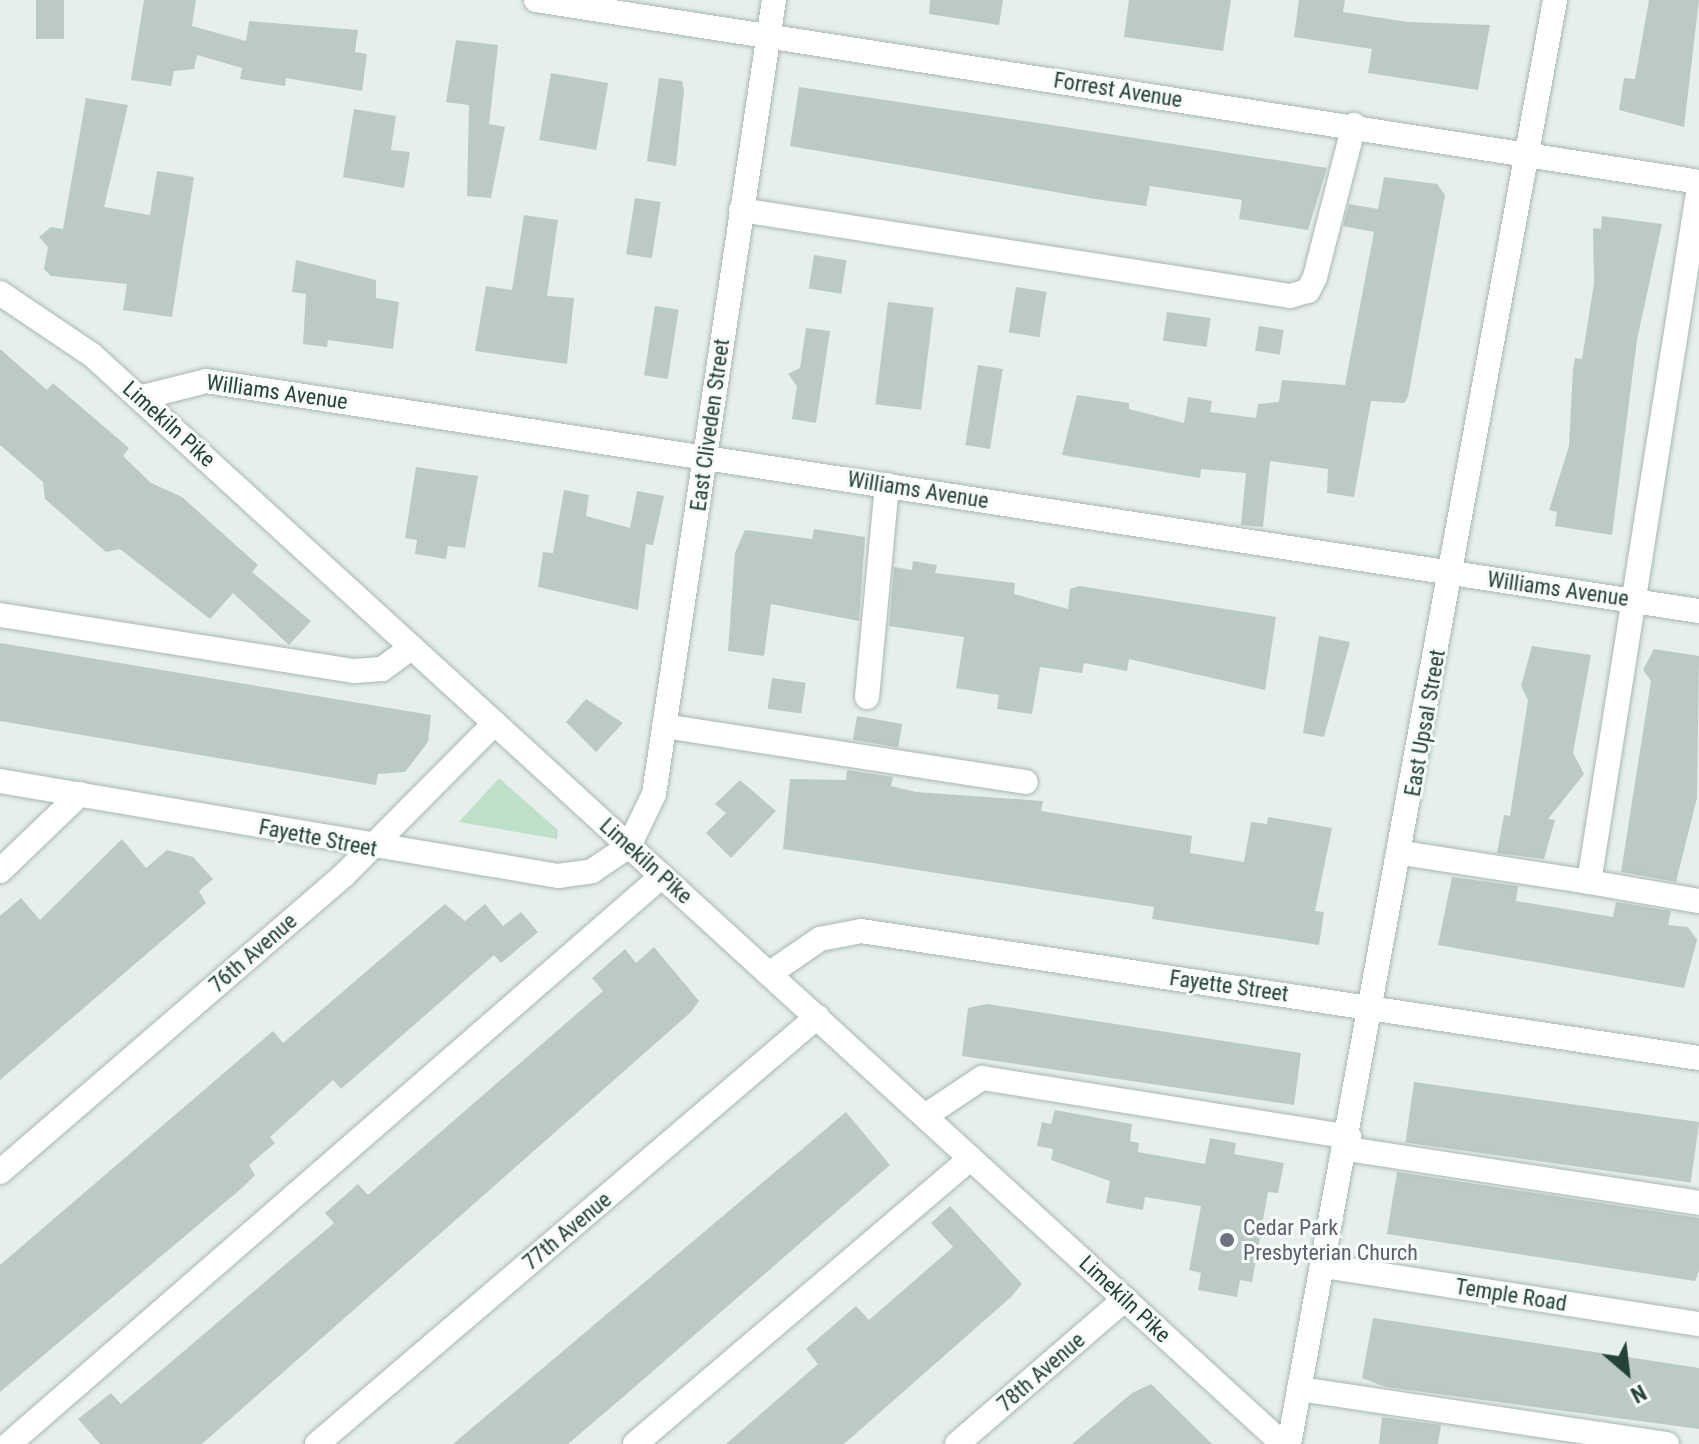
<!DOCTYPE html>
<style>
body{margin:0}
#map{position:relative;width:1699px;height:1444px;overflow:hidden;background:#e6efeb;font-family:"Roboto Condensed",sans-serif}
div>[style]{position:absolute}
.green>*{inset:0;background:#bfe0c8}
.building>*{inset:0;background:#bbcac4;transform-origin:0 0}
.roads{filter:drop-shadow(0 0 2px #a8b8b2) drop-shadow(0 0 2px #a8b8b2)}
.minor>*{height:24px;margin:-12px;padding:0 12px;transform-origin:12px;border-radius:12px;background:#fff}
.dots>*{width:22px;height:22px;translate:-50% -50%;box-sizing:border-box;border:4px solid #f7fbf9;border-radius:50%}
span{translate:-50% -50%;white-space:nowrap;text-align:center;line-height:1.15;-webkit-text-stroke:6px #f7fbf9;paint-order:stroke}
.street-label{font-size:22px;color:#24423a}
.worship-label{font-size:22px;color:#5b616d}
.left{translate:0 -50%;text-align:left}
.north{position:absolute;left:1587px;top:1332px;width:80px;height:80px;-webkit-text-stroke:6px #f7fbf9;paint-order:stroke;rotate:152deg;font-size:22px;font-weight:700;line-height:32px;text-align:center;color:#24423a}
.north::after{content:'';display:block;margin:auto;width:28px;height:36px;background:#24423a;clip-path:polygon(50% 0,100% 100%,50% 72%,0 100%)}
</style>
<div id="map">
<div class="green">
<i style="clip-path:polygon(499px 778px,558px 830px,557px 839px,459px 822px)"></i>
</div>
<div class="building">
<i style="left:36px;top:0;width:28px;height:39px"></i>
<i style="clip-path:polygon(144px 0,196px 0,192px 26px,246px 41px,249px 21px,358px 30px,355px 52px,367px 54px,362px 91px,286px 78px,285px 86px,240px 79px,242px 68px,197px 55px,194px 69px,174px 71px,171px 86px,131px 80px)"></i>
<i style="clip-path:polygon(930px 0,1003px 0,999px 25px,929px 14px)"></i>
<i style="clip-path:polygon(1129px 0,1231px 0,1223px 51px,1124px 37px)"></i>
<i style="clip-path:polygon(1299px 0,1345px 0,1343px 12px,1408px 22px,1490px 25px,1478px 90px,1368px 73px,1372px 49px,1294px 37px)"></i>
<i style="clip-path:polygon(1649px 0,1699px 0,1684px 127px,1619px 110px,1624px 78px,1635px 79px)"></i>
<i style="clip-path:polygon(456px 40px,498px 45px,489px 124px,505px 127px,491px 198px,467px 196px,469px 105px,446px 102px)"></i>
<i style="left:551px;top:73px;width:58px;height:68px;rotate:10deg"></i>
<i style="clip-path:polygon(659px 78px,682px 81px,684px 91px,676px 166px,647px 161px)"></i>
<i style="clip-path:polygon(799px 87px,1045px 124px,1327px 168px,1308px 230px,1239px 219px,1242px 200px,1150px 186px,1146px 206px,1095px 199px,790px 146px)"></i>
<i style="clip-path:polygon(86px 98px,128px 105px,104px 207px,150px 215px,157px 171px,194px 177px,172px 317px,123px 310px,127px 284px,51px 276px,44px 269px,48px 247px,39px 237px,51px 227px,63px 229px)"></i>
<i style="clip-path:polygon(354px 109px,396px 116px,391px 150px,410px 152px,404px 188px,343px 177px)"></i>
<i style="clip-path:polygon(1384px 177px,1437px 184px,1445px 195px,1408px 397px,1404px 403px,1371px 401px,1354px 497px,1327px 493px,1328px 469px,1270px 461px,1263px 527px,1241px 525px,1246px 473px,1201px 469px,1200px 478px,1062px 455px,1077px 395px,1129px 403px,1129px 409px,1184px 423px,1188px 397px,1212px 401px,1210px 412px,1256px 418px,1258px 404px,1279px 402px,1282px 380px,1345px 385px,1374px 232px,1343px 226px,1349px 204px,1378px 209px)"></i>
<i style="left:635px;top:198px;width:26px;height:57px;rotate:9deg"></i>
<i style="clip-path:polygon(524px 215px,558px 220px,547px 296px,574px 298px,567px 364px,475px 351px,486px 286px,512px 290px)"></i>
<i style="clip-path:polygon(1602px 216px,1662px 224px,1637px 340px,1612px 535px,1555px 526px,1557px 512px,1549px 510px,1569px 446px,1573px 369px,1575px 358px,1582px 359px,1594px 283px,1593px 228px,1601px 229px)"></i>
<i style="left:814px;top:255px;width:33px;height:34px;rotate:9deg"></i>
<i style="clip-path:polygon(296px 260px,376px 280px,376px 298px,399px 302px,393px 349px,328px 340px,327px 347px,303px 344px,306px 294px,292px 292px)"></i>
<i style="left:1016px;top:287px;width:31px;height:46px;rotate:9deg"></i>
<i style="left:888px;top:302px;width:46px;height:103px;rotate:7deg"></i>
<i style="left:655px;top:306px;width:24px;height:70px;rotate:9deg"></i>
<i style="left:1167px;top:312px;width:44px;height:29px;rotate:8deg"></i>
<i style="left:1259px;top:326px;width:25px;height:25px;rotate:9deg"></i>
<i style="clip-path:polygon(806px 328px,830px 331px,816px 423px,792px 419px,797px 386px,788px 374px,800px 368px)"></i>
<i style="clip-path:polygon(0 349px,47px 390px,53px 383px,129px 448px,123px 456px,151px 483px,182px 497px,258px 565px,252px 572px,311px 621px,289px 645px,233px 593px,210px 619px,120px 549px,106px 552px,45px 499px,43px 482px,0 445px)"></i>
<i style="left:978px;top:365px;width:25px;height:81px;rotate:9deg"></i>
<i style="clip-path:polygon(416px 467px,478px 476px,465px 548px,448px 546px,446px 559px,415px 554px,417px 540px,405px 538px)"></i>
<i style="clip-path:polygon(564px 490px,589px 495px,586px 516px,630px 528px,637px 491px,664px 496px,653px 545px,646px 544px,638px 610px,538px 587px,543px 552px,553px 553px)"></i>
<i style="clip-path:polygon(814px 529px,865px 537px,859px 621px,771px 604px,764px 656px,728px 651px,735px 553px,745px 530px,812px 539px)"></i>
<i style="clip-path:polygon(913px 561px,937px 565px,935px 573px,1015px 583px,1014px 594px,1068px 609px,1070px 589px,1079px 586px,1276px 617px,1265px 690px,1129px 659px,1127px 671px,1084px 663px,1082px 673px,1040px 667px,1032px 714px,997px 709px,999px 695px,956px 688px,964px 637px,889px 626px,894px 567px,912px 570px)"></i>
<i style="clip-path:polygon(1319px 636px,1350px 642px,1324px 737px,1303px 733px)"></i>
<i style="clip-path:polygon(0 643px,431px 715px,428px 742px,405px 772px,378px 774px,376px 785px,0 721px)"></i>
<i style="clip-path:polygon(1532px 646px,1591px 655px,1573px 753px,1584px 774px,1548px 819px,1555px 820px,1544px 859px,1497px 853px,1504px 815px,1510px 816px,1528px 700px,1521px 686px)"></i>
<i style="clip-path:polygon(1654px 649px,1699px 656px,1697px 798px,1676px 882px,1621px 872px,1651px 681px,1643px 670px)"></i>
<i style="left:772px;top:678px;width:34px;height:31px;rotate:8deg"></i>
<i style="clip-path:polygon(586px 699px,623px 723px,596px 752px,566px 722px)"></i>
<i style="left:857px;top:716px;width:46px;height:24px;rotate:10deg"></i>
<i style="clip-path:polygon(847px 770px,893px 777px,891px 786px,916px 792px,1043px 801px,1041px 811px,1192px 836px,1190px 853px,1244px 862px,1251px 822px,1267px 824px,1268px 817px,1332px 828px,1315px 911px,1324px 912px,1319px 945px,1152px 919px,1154px 907px,783px 849px,790px 779px,846px 780px)"></i>
<i style="clip-path:polygon(740px 780px,776px 811px,731px 858px,706px 833px,726px 813px,715px 804px)"></i>
<i style="clip-path:polygon(122px 839px,146px 868px,167px 850px,193px 857px,213px 879px,199px 891px,206px 903px,0 1080px,0 916px,21px 898px,40px 920px)"></i>
<i style="clip-path:polygon(1452px 877px,1518px 886px,1516px 901px,1613px 917px,1616px 902px,1671px 911px,1668px 925px,1688px 927px,1697px 940px,1684px 988px,1438px 945px)"></i>
<i style="clip-path:polygon(445px 904px,465px 921px,485px 904px,503px 926px,521px 912px,538px 932px,501px 963px,494px 955px,341px 1089px,333px 1080px,270px 1137px,275px 1143px,249px 1165px,255px 1175px,242px 1188px,0 1392px,0 1265px,273px 1031px,283px 1043px)"></i>
<i style="clip-path:polygon(654px 947px,699px 1001px,691px 1012px,202px 1444px,100px 1444px,78px 1419px,111px 1393px,121px 1404px,157px 1374px,334px 1223px,325px 1213px,358px 1184px,368px 1195px,603px 991px,592px 978px,625px 949px,636px 963px)"></i>
<i style="clip-path:polygon(987px 1004px,1301px 1053px,1294px 1105px,962px 1056px,968px 1008px)"></i>
<i style="left:1414px;top:1082px;width:288px;height:61px;rotate:8deg"></i>
<i style="clip-path:polygon(1055px 1110px,1132px 1124px,1130px 1141px,1139px 1143px,1138px 1152px,1205px 1164px,1210px 1138px,1236px 1143px,1234px 1154px,1284px 1163px,1278px 1193px,1268px 1192px,1252px 1282px,1240px 1280px,1237px 1297px,1198px 1290px,1201px 1273px,1189px 1270px,1201px 1206px,1145px 1197px,1143px 1210px,1106px 1203px,1110px 1181px,1051px 1160px,1053px 1149px,1037px 1146px,1042px 1122px,1051px 1124px)"></i>
<i style="clip-path:polygon(846px 1112px,890px 1165px,622px 1398px,568px 1444px,453px 1444px)"></i>
<i style="clip-path:polygon(1397px 1172px,1699px 1218px,1699px 1271px,1695px 1281px,1387px 1234px)"></i>
<i style="clip-path:polygon(950px 1206px,1022px 1284px,1011px 1297px,844px 1444px,726px 1444px,818px 1364px,806px 1349px,856px 1306px,869px 1320px,953px 1247px,931px 1223px)"></i>
<i style="clip-path:polygon(1373px 1318px,1699px 1368px,1699px 1429px,1386px 1387px,1362px 1378px)"></i>
<i style="clip-path:polygon(1151px 1384px,1212px 1444px,1072px 1444px,1132px 1393px)"></i>
<i style="clip-path:polygon(1382px 1417px,1441px 1425px,1438px 1444px,1379px 1444px)"></i>
</div>
<div class="roads">
<div class="minor">
<i style="left:536px;top:0;width:1177px;rotate:8.89deg"></i>
<i style="left:1699px;top:187px;width:704px;rotate:98.99deg"></i>
<i style="left:1589px;top:882px;width:112px;rotate:9.8deg"></i>
<i style="left:741px;top:210px;width:556px;rotate:8.9deg"></i>
<i style="left:1290px;top:296px;width:19px;rotate:-16deg"></i>
<i style="left:1308px;top:291px;width:16px;rotate:-63deg"></i>
<i style="left:1315px;top:277px;width:157px;rotate:-75.6deg"></i>
<i style="left:0;top:293px;width:111px;rotate:34deg"></i>
<i style="left:92px;top:355px;width:1614px;rotate:42.44deg"></i>
<i style="left:139px;top:398px;width:69px;rotate:-14.2deg"></i>
<i style="left:206px;top:381px;width:1511px;rotate:8.76deg"></i>
<i style="left:0;top:615px;width:358px;rotate:9deg"></i>
<i style="left:354px;top:671px;width:28px;rotate:-4deg"></i>
<i style="left:382px;top:669px;width:37px;rotate:-36deg"></i>
<i style="left:867px;top:697px;width:213px;rotate:-84.6deg"></i>
<i style="left:664px;top:726px;width:366px;rotate:8.8deg"></i>
<i style="left:0;top:781px;width:566px;rotate:9.66deg"></i>
<i style="left:558px;top:876px;width:34px;rotate:-8deg"></i>
<i style="left:592px;top:871px;width:45px;rotate:-34deg"></i>
<i style="left:629px;top:846px;width:58px;rotate:-64.3deg"></i>
<i style="left:654px;top:794px;width:803px;rotate:-81.41deg"></i>
<i style="left:1402px;top:853px;width:189px;rotate:8.8deg"></i>
<i style="left:0;top:871px;width:111px;rotate:-43.9deg"></i>
<i style="left:769px;top:974px;width:62px;rotate:-34.5deg"></i>
<i style="left:820px;top:939px;width:42px;rotate:-11deg"></i>
<i style="left:861px;top:931px;width:848px;rotate:8.62deg"></i>
<i style="left:925px;top:1116px;width:69px;rotate:-33.7deg"></i>
<i style="left:982px;top:1078px;width:372px;rotate:9.1deg"></i>
<i style="left:1347px;top:1149px;width:356px;rotate:8.7deg"></i>
<i style="left:0;top:1172px;width:454px;rotate:-40.8deg"></i>
<i style="left:344px;top:875px;width:214px;rotate:-45.2deg"></i>
<i style="left:1324px;top:1266px;width:379px;rotate:8.8deg"></i>
<i style="left:1299px;top:1389px;width:372px;rotate:8.5deg"></i>
<i style="left:9px;top:1444px;width:865px;rotate:-41.02deg"></i>
<i style="left:317px;top:1444px;width:658px;rotate:-40.5deg"></i>
<i style="left:635px;top:1444px;width:441px;rotate:-40.4deg"></i>
<i style="left:957px;top:1444px;width:222px;rotate:-40.8deg"></i>
<i style="left:1289px;top:1444px;width:1468px;rotate:-79.56deg"></i>
</div>
</div>
<div class="dots">
<i style="left:1227px;top:1240px;background:#6b7280"></i>
</div>
<div class="street-label">
<span style="left:1118px;top:90px;rotate:9deg">Forrest Avenue</span>
<span style="left:277px;top:392px;rotate:8deg">Williams Avenue</span>
<span style="left:169px;top:424px;rotate:42deg">Limekiln Pike</span>
<span style="left:710px;top:425px;rotate:-82deg">East Cliveden Street</span>
<span style="left:918px;top:490px;rotate:9deg">Williams Avenue</span>
<span style="left:1558px;top:589px;rotate:8deg">Williams Avenue</span>
<span style="left:1425px;top:723px;rotate:-80deg">East Upsal Street</span>
<span style="left:318px;top:838px;rotate:11deg">Fayette Street</span>
<span style="left:646px;top:861px;rotate:42deg">Limekiln Pike</span>
<span style="left:253px;top:953px;rotate:-41deg">76th Avenue</span>
<span style="left:1229px;top:986px;rotate:8deg">Fayette Street</span>
<span style="left:567px;top:1231px;rotate:-40deg">77th Avenue</span>
<span style="left:1511px;top:1295px;rotate:9deg">Temple Road</span>
<span style="left:1125px;top:1299px;rotate:43deg">Limekiln Pike</span>
<span style="left:1041px;top:1372px;rotate:-41deg">78th Avenue</span>
</div>
<div class="worship-label">
<span class="left" style="left:1243px;top:1240px">Cedar Park<br>Presbyterian Church</span>
</div>
<div class="north">N</div>
</div>
